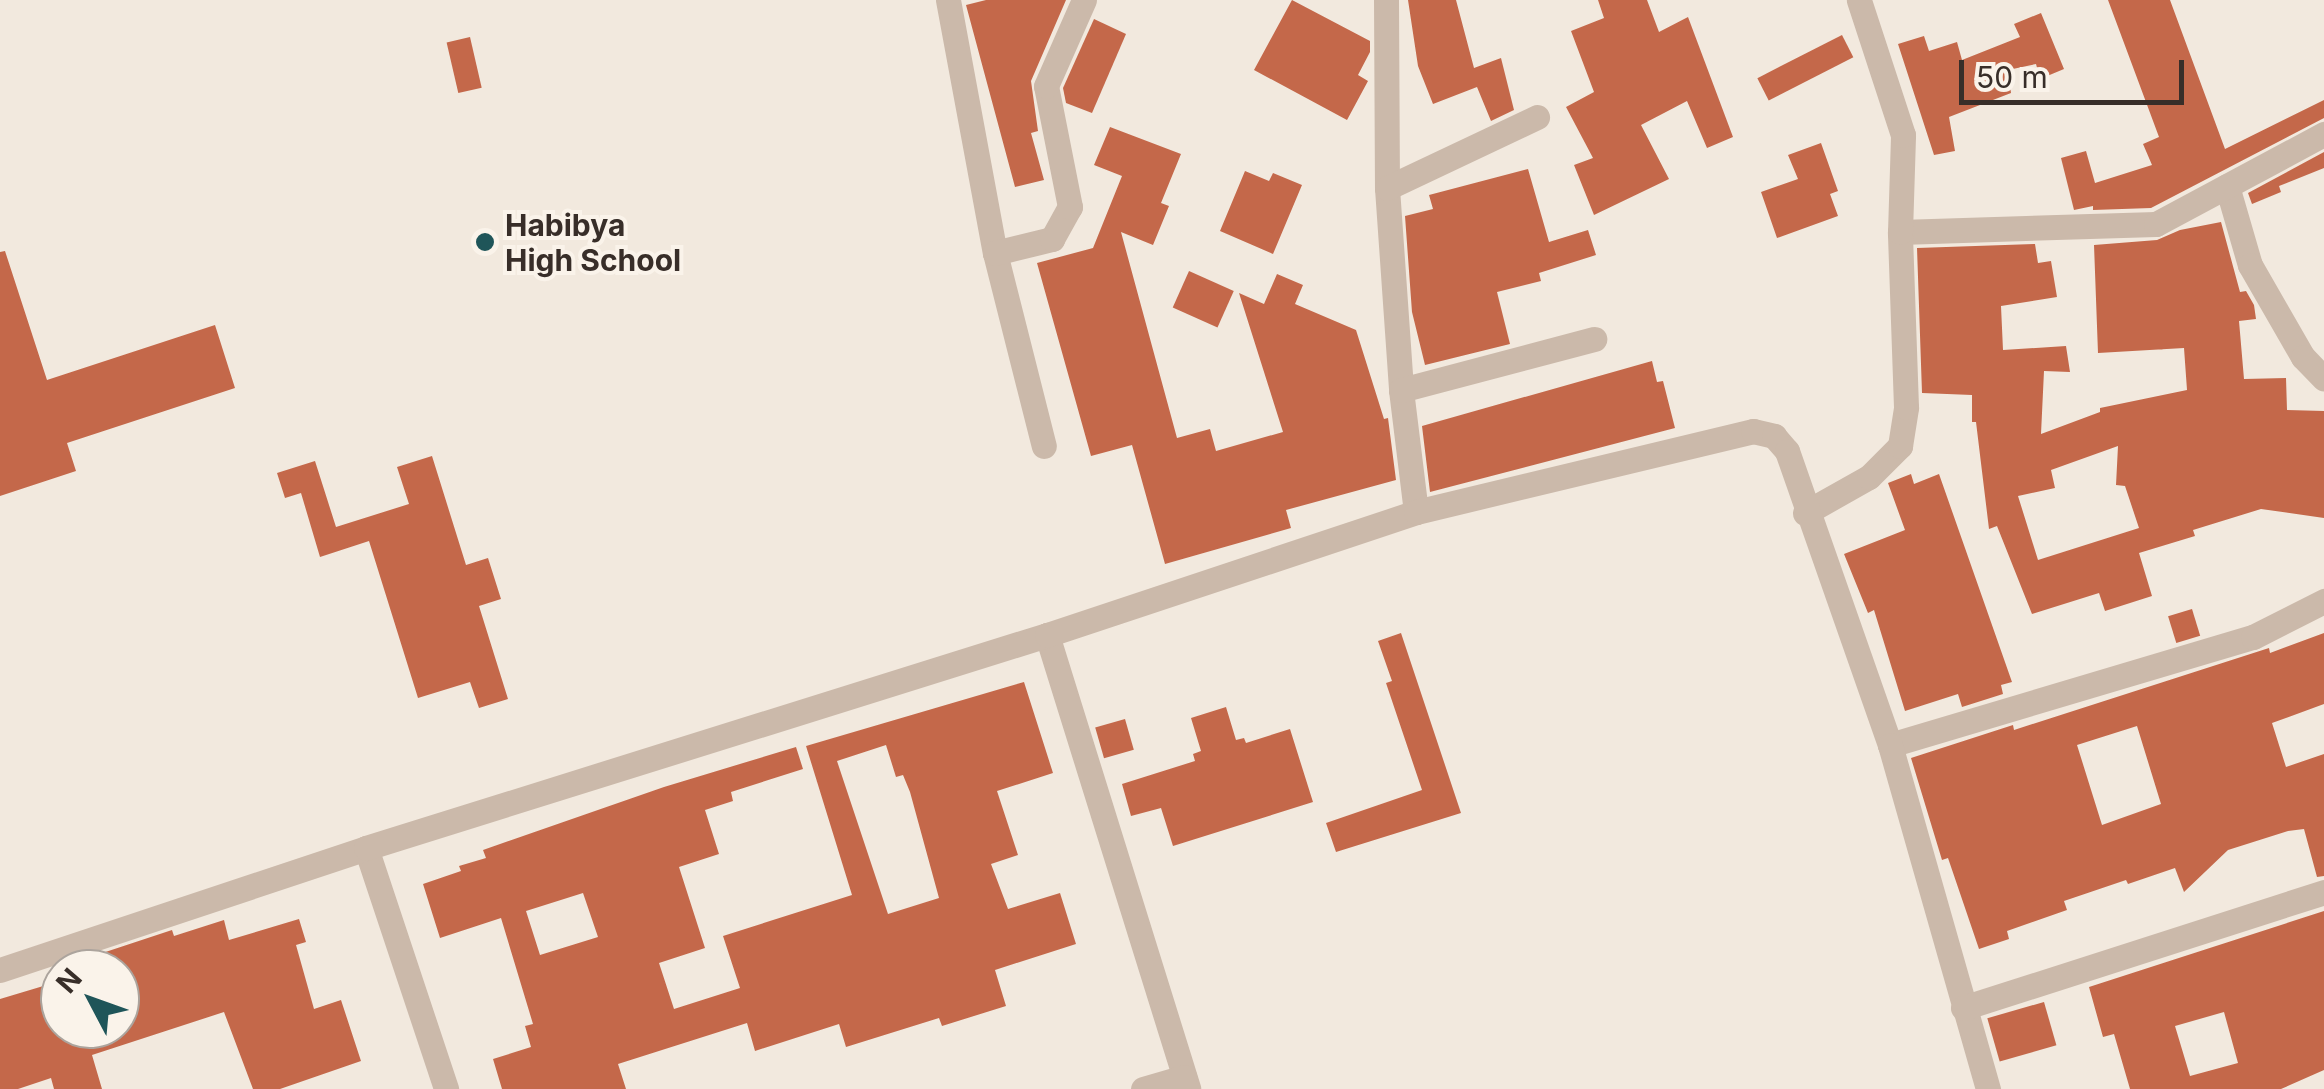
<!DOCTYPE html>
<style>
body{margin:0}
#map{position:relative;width:2324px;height:1089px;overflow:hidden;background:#f2e9de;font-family:Inter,sans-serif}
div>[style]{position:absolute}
.building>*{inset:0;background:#c4684a;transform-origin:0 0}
.street>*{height:25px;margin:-12.5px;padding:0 12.5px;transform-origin:12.5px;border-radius:12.5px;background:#cbb9aa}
.dots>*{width:28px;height:28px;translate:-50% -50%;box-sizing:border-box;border:5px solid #faf3ea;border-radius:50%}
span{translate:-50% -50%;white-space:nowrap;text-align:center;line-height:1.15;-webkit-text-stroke:8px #faf3ea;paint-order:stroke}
.poi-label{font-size:30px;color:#382e29;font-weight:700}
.left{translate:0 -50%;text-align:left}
.north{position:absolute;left:40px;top:949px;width:100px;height:100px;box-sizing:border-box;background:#faf3ea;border:2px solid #aca49d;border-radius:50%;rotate:311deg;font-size:28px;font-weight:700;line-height:40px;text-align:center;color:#382e29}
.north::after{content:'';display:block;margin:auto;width:35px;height:45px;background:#1f5559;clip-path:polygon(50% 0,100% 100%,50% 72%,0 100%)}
.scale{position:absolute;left:1959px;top:60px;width:225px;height:45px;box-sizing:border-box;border:5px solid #382e29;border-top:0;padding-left:12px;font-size:30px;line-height:35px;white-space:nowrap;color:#382e29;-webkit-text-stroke:8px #faf3ea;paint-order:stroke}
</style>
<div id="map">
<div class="building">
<i style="clip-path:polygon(986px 0,1066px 0,1031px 81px,1038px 131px,1031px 133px,1044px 180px,1015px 187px,966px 5px)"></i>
<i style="clip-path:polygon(1292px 0,1370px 41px,1370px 52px,1358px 75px,1368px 81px,1347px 120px,1254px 70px)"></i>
<i style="clip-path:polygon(1408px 0,1456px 0,1474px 68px,1501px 58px,1514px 110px,1491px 121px,1477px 87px,1433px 104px,1418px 66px)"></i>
<i style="clip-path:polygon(1598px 0,1647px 0,1659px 32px,1688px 17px,1733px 137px,1707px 148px,1687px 101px,1641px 125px,1669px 179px,1594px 215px,1574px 165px,1593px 158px,1566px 107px,1594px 92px,1571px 31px,1604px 18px)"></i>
<i style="clip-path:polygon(2108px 0,2170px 0,2225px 149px,2324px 100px,2324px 118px,2151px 208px,2093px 210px,2093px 206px,2074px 210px,2061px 158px,2086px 151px,2095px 183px,2152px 165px,2143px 144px,2159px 137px)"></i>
<i style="clip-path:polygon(2041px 13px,2064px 69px,2040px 79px,2036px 64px,2008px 70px,2011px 93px,1949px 117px,1955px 151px,1934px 155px,1898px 44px,1924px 36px,1929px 51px,1957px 42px,1962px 60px,2020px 37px,2014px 24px)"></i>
<i style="clip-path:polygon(1094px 19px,1126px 34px,1092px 113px,1066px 103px,1063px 88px)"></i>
<i style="left:1842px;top:35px;width:25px;height:95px;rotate:63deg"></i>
<i style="left:470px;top:37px;width:52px;height:24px;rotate:77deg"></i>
<i style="clip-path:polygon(1110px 127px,1181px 154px,1161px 203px,1169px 206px,1153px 245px,1121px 232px,1177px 438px,1210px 429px,1216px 451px,1283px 432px,1239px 293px,1264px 304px,1277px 274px,1303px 285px,1295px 304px,1356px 330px,1384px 419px,1388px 418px,1396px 480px,1286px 510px,1291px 528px,1165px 564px,1132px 445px,1091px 456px,1037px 263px,1093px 248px,1122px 176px,1094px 165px)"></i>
<i style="clip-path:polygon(1821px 143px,1838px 191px,1830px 194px,1838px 216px,1777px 238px,1761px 192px,1798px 179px,1788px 155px)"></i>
<i style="clip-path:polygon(2324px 152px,2324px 168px,2279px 186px,2281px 192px,2252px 204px,2248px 193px)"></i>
<i style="clip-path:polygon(1528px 169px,1549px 242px,1588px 230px,1596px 255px,1539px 273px,1541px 281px,1497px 292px,1510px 344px,1425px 365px,1412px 312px,1405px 216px,1433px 209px,1429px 195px)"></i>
<i style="clip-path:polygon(1245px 171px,1269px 181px,1273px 173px,1302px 185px,1273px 254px,1220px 231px)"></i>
<i style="clip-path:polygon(evenodd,2221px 222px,2240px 292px,2246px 291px,2254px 305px,2256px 319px,2239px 321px,2244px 379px,2286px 378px,2287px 410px,2324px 411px,2324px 518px,2261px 509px,2193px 530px,2195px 536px,2139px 553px,2152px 596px,2105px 611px,2099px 593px,2032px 614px,1997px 526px,1989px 529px,1976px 422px,1972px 422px,1972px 395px,1922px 393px,1917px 248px,2035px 244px,2038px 263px,2051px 261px,2057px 297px,2001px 306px,2003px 350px,2066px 346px,2070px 372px,2044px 371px,2041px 434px,2100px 412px,2100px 408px,2187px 390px,2184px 348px,2098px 353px,2094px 245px,2157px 240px,2180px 230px,2221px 222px,2118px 446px,2116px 485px,2125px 486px,2139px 528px,2038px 560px,2018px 496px,2055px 488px,2051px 470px,2118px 446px)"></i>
<i style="clip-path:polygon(5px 251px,47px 380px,215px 325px,235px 388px,67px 443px,76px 471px,0 496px,0 252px)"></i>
<i style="left:1189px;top:271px;width:49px;height:40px;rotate:24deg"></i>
<i style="clip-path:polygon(1652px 361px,1657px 382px,1663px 381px,1675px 428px,1430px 492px,1422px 426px)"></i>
<i style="clip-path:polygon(432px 456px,466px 565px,488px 558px,501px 599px,479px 606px,508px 699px,479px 708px,470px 682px,418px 698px,369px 541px,320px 557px,301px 493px,285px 498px,277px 473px,315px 461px,336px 527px,409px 504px,397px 467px)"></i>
<i style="clip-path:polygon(1911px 474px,1914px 484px,1939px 474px,2012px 682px,2001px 685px,2003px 694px,1962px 707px,1958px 694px,1905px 711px,1874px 610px,1868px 613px,1844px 554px,1905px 530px,1888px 483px)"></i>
<i style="left:2192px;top:609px;width:28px;height:25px;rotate:73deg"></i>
<i style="clip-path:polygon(1401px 633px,1461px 813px,1336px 852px,1326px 823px,1422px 790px,1386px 683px,1392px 681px,1378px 641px)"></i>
<i style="clip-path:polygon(evenodd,2324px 633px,2324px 704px,2272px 723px,2286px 767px,2324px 754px,2324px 876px,2317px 877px,2304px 829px,2288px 831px,2228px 850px,2184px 892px,2175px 868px,2128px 884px,2126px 880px,2064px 901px,2067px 910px,2007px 931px,2009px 939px,1979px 949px,1948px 858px,1942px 860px,1911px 758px,2013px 725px,2014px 730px,2269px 648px,2270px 653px,2324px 633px,2137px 726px,2161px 804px,2102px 825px,2077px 745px,2137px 726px)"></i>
<i style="clip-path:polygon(evenodd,1024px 682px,1053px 773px,997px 791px,1018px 855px,991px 864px,1008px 909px,1060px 893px,1076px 944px,995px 970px,1006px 1006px,942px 1026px,939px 1018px,846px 1047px,839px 1024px,755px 1051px,747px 1023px,618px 1064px,626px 1089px,502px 1089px,493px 1059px,531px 1047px,525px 1026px,533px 1024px,501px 918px,440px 938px,423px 884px,461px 871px,459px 866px,486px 858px,483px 850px,664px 787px,796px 747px,803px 769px,731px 792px,733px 801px,705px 810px,719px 854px,679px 867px,705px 948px,659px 963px,674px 1009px,740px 988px,723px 936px,852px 895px,806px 746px,1024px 682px,886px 745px,896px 777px,903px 775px,910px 792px,939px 898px,888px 914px,837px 761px,886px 745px,1024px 682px,583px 893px,598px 937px,540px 955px,526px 911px,583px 893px)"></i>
<i style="clip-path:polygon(1226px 707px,1236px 740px,1244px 738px,1246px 743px,1290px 729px,1313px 802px,1173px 846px,1161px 808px,1131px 816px,1122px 784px,1195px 761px,1193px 754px,1201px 751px,1191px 718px)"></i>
<i style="left:1125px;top:719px;width:32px;height:31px;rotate:74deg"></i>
<i style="clip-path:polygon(evenodd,2324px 911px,2324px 1070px,2281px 1089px,2130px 1089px,2114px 1034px,2103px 1037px,2089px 987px,2324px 911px,2224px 1012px,2238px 1063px,2190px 1076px,2175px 1026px,2224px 1012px)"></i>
<i style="clip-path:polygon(299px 919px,306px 942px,296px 945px,314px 1009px,341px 1000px,361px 1061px,280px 1089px,253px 1089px,224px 1012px,92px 1055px,102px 1089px,54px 1089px,51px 1078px,18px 1089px,0 1089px,0 999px,60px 981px,60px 1029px,120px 1029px,120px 969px,54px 969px,172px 930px,174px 936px,224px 920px,229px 940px)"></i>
<i style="left:2044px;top:1002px;width:45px;height:59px;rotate:74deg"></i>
</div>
<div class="street">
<i style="left:948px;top:0;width:257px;rotate:79.5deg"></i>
<i style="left:995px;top:253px;width:199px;rotate:75.8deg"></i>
<i style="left:1386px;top:0;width:188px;rotate:89.7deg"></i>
<i style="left:1387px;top:188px;width:202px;rotate:86deg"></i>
<i style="left:1401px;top:390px;width:123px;rotate:83deg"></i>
<i style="left:2227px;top:186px;width:82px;rotate:73.8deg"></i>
<i style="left:2250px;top:265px;width:106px;rotate:60.1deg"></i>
<i style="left:2303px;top:357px;width:30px;rotate:46deg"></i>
<i style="left:1387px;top:188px;width:166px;rotate:-25.3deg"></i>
<i style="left:1900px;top:232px;width:256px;rotate:-1.8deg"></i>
<i style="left:2156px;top:224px;width:191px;rotate:-28.2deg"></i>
<i style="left:995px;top:253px;width:59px;rotate:-13.8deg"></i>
<i style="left:1052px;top:239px;width:37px;rotate:-61deg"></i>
<i style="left:1070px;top:207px;width:123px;rotate:-101.2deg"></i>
<i style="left:1046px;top:86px;width:94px;rotate:-66.2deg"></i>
<i style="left:1401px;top:390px;width:200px;rotate:-14.8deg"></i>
<i style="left:1805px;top:513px;width:73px;rotate:-29.4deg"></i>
<i style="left:1869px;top:477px;width:44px;rotate:-45deg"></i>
<i style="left:1900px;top:446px;width:39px;rotate:-81deg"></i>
<i style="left:1906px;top:407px;width:175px;rotate:-92deg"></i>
<i style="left:1900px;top:232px;width:97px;rotate:-88.2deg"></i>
<i style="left:1903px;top:135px;width:142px;rotate:-108.1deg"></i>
<i style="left:1047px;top:635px;width:475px;rotate:72.7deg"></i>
<i style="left:1890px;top:745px;width:379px;rotate:-16.6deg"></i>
<i style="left:2253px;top:637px;width:80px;rotate:-26.9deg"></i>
<i style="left:366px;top:848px;width:254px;rotate:71.6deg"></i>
<i style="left:0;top:970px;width:386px;rotate:-18.4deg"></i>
<i style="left:366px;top:848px;width:714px;rotate:-17.37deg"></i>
<i style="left:1047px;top:635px;width:389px;rotate:-18.4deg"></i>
<i style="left:1416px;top:512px;width:347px;rotate:-13.5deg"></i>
<i style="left:1753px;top:431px;width:22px;rotate:13deg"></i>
<i style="left:1774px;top:436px;width:20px;rotate:49deg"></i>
<i style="left:1787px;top:451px;width:312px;rotate:70.7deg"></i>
<i style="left:1890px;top:745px;width:358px;rotate:74.1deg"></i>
<i style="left:1963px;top:1008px;width:379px;rotate:-17.8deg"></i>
<i style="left:1143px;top:1089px;width:43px;rotate:-16.3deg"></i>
</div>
<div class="dots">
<i style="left:485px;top:242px;background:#1f5559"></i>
</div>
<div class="poi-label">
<span class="left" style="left:505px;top:242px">Habibya<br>High School</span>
</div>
<div class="north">N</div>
<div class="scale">50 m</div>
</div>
